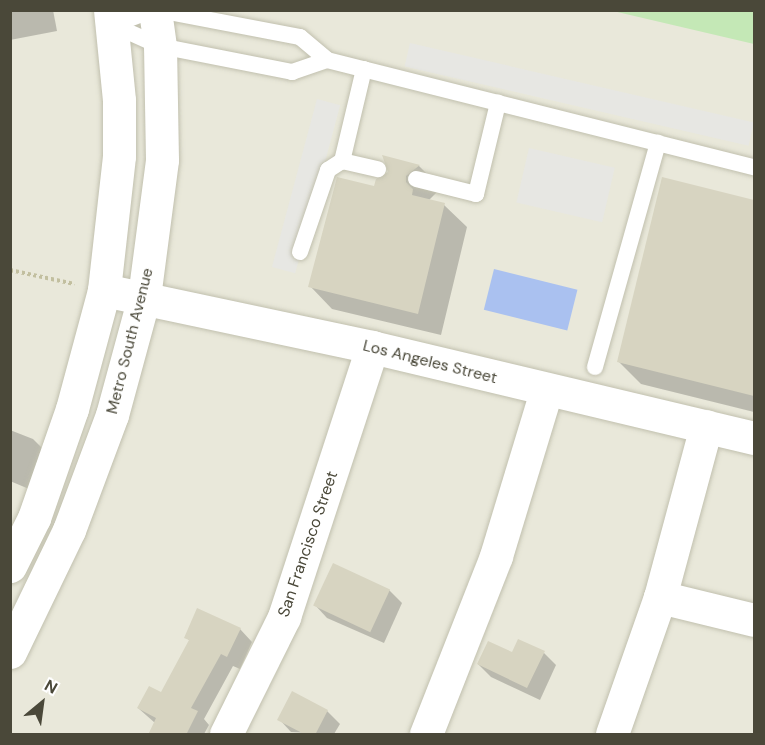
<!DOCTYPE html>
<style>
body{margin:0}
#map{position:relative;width:765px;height:745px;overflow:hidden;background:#f5f5ec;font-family:"DM Sans",sans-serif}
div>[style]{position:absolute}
.residential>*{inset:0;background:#e9e8da;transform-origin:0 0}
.green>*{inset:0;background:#c4e8b6}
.parking>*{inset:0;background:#e7e7e3;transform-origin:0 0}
.water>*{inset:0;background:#aac1f0;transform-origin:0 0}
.shadow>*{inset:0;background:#0003}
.building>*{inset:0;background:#d7d4c1;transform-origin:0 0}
.path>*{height:4px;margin-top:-2px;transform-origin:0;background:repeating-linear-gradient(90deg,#c2bf9f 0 3px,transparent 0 6px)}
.roads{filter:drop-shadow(0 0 2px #c1c0ae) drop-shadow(0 0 2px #c1c0ae)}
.service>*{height:16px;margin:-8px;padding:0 8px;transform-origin:8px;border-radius:8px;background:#fff}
.minor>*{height:33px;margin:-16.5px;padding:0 16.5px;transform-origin:16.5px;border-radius:16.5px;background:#fff}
.tertiary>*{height:33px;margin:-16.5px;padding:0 16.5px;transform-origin:16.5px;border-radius:16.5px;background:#fff}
span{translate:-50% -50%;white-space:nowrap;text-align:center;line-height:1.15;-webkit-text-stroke:4.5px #fff;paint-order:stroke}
.street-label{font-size:16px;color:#4a4839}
.frame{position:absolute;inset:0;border:12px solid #4a4839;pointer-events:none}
.north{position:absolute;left:12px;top:673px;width:60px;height:60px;-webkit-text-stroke:4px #fff;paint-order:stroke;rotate:29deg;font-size:16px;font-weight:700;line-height:24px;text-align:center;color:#4a4839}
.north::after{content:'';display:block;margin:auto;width:21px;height:27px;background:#4a4839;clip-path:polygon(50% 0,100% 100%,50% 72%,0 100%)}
</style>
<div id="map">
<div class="residential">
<i style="left:11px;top:11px;width:743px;height:723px"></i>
</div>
<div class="green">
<i style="clip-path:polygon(613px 11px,754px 11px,754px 44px)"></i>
</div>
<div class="parking">
<i style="left:410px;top:43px;width:353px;height:24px;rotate:13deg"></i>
<i style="left:317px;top:99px;width:24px;height:174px;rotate:15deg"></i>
<i style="left:529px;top:148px;width:88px;height:56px;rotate:13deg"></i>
</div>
<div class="water">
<i style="left:494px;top:269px;width:86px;height:42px;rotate:14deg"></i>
</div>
<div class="shadow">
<i style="clip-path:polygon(10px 10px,53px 10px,57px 31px,10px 40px)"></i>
<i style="clip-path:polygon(384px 157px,419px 166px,441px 188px,428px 201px,444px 205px,467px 227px,441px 335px,332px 309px,310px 286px,375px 187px,390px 172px)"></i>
<i style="clip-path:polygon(663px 179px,754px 202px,754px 412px,641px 384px,618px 361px)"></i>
<i style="clip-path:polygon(10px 430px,33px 439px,45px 451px,29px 489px,10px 481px)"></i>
<i style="clip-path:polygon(333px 565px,389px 590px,402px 603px,384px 643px,327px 618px,315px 605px)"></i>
<i style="clip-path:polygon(240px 629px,252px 642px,240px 669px,233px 666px,204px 719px,209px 725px,204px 734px,149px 734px,155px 723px,138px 708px,161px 694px,190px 641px,186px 637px)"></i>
<i style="clip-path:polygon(544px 653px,556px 665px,540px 700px,491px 677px,478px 664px,513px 654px)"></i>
<i style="clip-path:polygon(292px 693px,327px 711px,340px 724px,334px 734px,291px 732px,279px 719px)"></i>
</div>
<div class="building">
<i style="clip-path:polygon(382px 155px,420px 165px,406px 176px,406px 182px,413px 189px,412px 195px,445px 203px,418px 314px,308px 287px,337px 177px,374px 186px,376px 179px,388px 172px)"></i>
<i style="clip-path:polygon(662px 177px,754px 200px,754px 396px,617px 362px)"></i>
<i style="left:333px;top:563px;width:63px;height:47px;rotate:25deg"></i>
<i style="clip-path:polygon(197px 608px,241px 628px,227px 657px,221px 654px,191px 708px,198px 711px,186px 735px,148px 735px,156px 718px,137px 708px,149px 686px,161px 692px,189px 640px,184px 638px)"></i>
<i style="clip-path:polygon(518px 639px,545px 651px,527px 688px,477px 664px,488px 641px,512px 652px)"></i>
<i style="clip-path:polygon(292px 691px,328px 710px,315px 735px,306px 735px,277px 720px)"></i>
</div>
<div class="path">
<i style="left:10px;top:270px;width:66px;rotate:12.3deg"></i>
</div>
<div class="roads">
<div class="service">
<i style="left:158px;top:10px;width:145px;rotate:10.8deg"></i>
<i style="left:300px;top:37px;width:35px;rotate:40deg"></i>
<i style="left:327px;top:60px;width:440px;rotate:14.1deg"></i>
<i style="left:113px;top:25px;width:51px;rotate:24.1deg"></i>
<i style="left:160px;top:46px;width:135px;rotate:11.1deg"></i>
<i style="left:292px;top:72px;width:37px;rotate:-19deg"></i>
<i style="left:113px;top:25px;width:43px;rotate:-20.6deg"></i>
<i style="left:364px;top:69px;width:95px;rotate:103.4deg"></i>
<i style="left:342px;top:161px;width:37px;rotate:13deg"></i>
<i style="left:416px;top:179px;width:62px;rotate:14deg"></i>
<i style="left:476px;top:194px;width:94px;rotate:-76.4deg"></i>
<i style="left:300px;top:252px;width:87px;rotate:-71.1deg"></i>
<i style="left:328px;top:170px;width:17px;rotate:-33deg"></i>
<i style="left:595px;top:367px;width:233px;rotate:-74.3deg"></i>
</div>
<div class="minor">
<i style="left:104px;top:290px;width:274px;rotate:12deg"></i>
<i style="left:372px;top:347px;width:393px;rotate:13.4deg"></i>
<i style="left:660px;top:597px;width:97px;rotate:13.7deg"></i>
<i style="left:226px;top:734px;width:131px;rotate:-63.6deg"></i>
<i style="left:284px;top:617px;width:284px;rotate:-71.9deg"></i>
<i style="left:426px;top:734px;width:191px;rotate:-68.5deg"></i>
<i style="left:496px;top:556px;width:172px;rotate:-73.1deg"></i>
<i style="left:612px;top:734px;width:145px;rotate:-70.7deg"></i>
<i style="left:660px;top:597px;width:177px;rotate:-74.9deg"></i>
</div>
<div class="tertiary">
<i style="left:10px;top:566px;width:54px;rotate:-63.4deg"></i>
<i style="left:34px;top:518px;width:115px;rotate:-70.8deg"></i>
<i style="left:72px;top:409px;width:123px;rotate:-74.9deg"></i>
<i style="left:104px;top:290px;width:135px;rotate:-83.6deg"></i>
<i style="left:119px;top:156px;width:56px;rotate:-90deg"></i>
<i style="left:119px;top:100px;width:90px;rotate:-95.7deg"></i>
<i style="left:10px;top:652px;width:136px;rotate:-64.2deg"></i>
<i style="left:69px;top:530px;width:123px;rotate:-69.5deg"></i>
<i style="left:112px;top:415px;width:122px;rotate:-74.8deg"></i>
<i style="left:144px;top:297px;width:138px;rotate:-82.5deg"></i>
<i style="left:162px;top:160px;width:114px;rotate:-91deg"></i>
<i style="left:160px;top:46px;width:36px;rotate:-98deg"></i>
</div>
</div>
<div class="street-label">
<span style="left:130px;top:341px;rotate:-76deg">Metro South Avenue</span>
<span style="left:430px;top:362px;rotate:14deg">Los Angeles Street</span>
<span style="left:308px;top:544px;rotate:-71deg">San Francisco Street</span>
</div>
<div class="frame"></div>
<div class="north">N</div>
</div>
